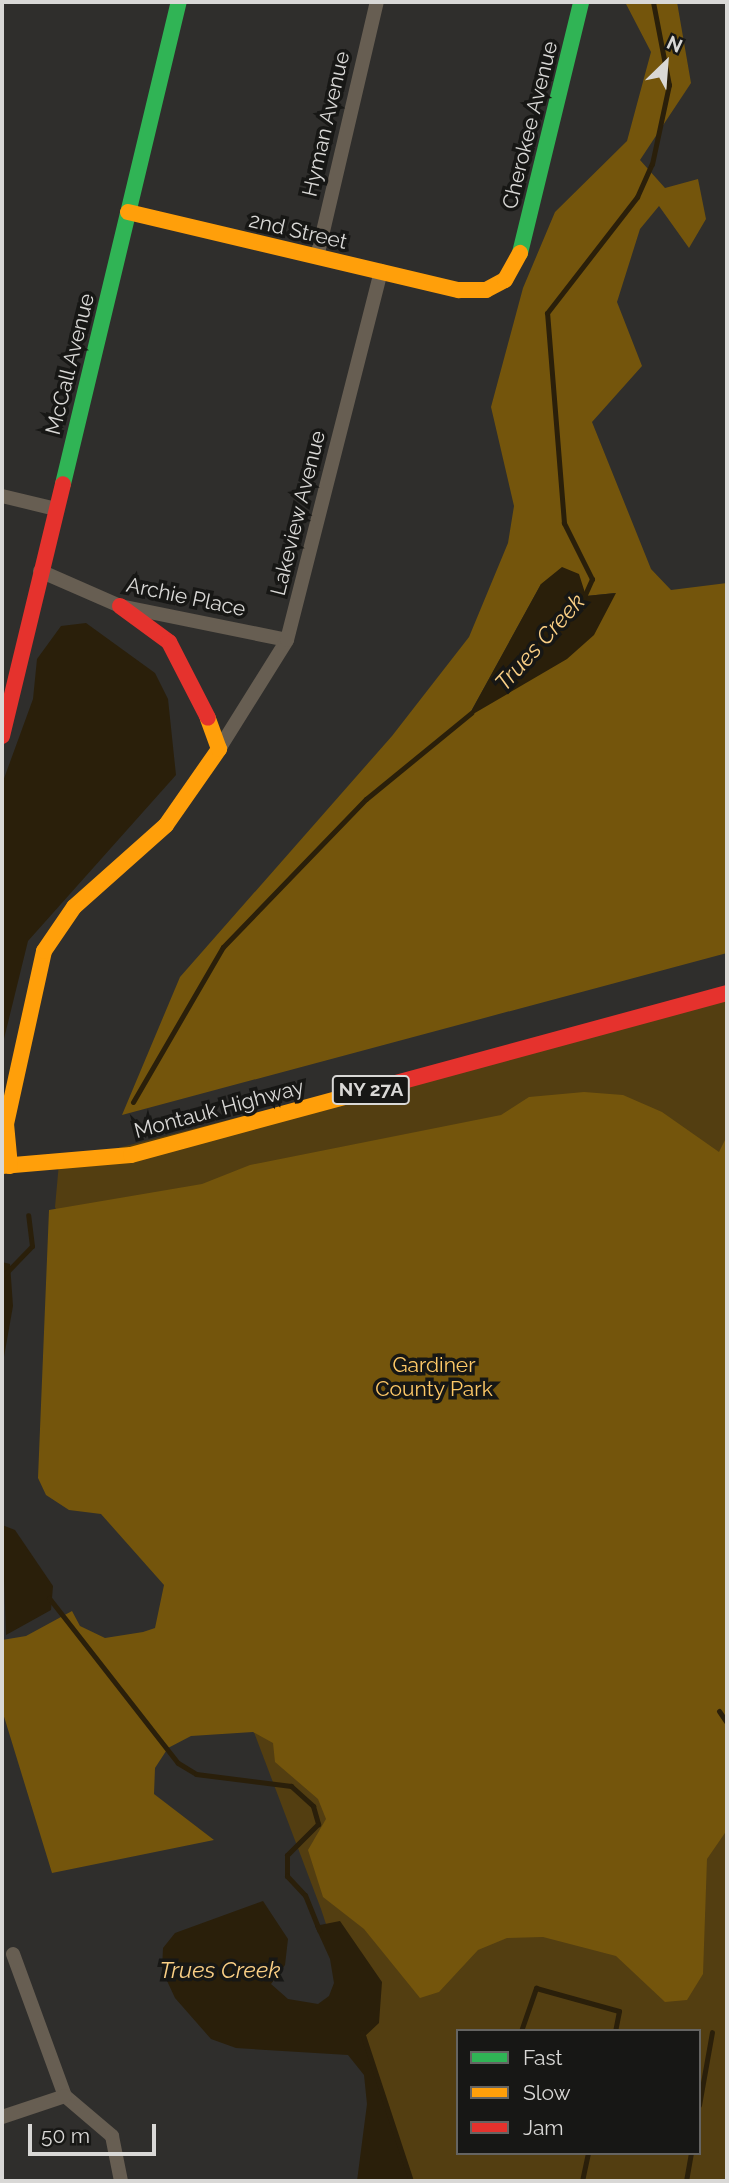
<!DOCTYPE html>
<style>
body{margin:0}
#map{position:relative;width:729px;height:2183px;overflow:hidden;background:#2f2e2c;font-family:Raleway,sans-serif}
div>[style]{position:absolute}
.green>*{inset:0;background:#533e11}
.forest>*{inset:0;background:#74550c}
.water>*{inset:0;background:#2a1f0a}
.stream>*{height:5px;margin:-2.5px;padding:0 2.5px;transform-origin:2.5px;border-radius:2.5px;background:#2a1f0a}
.street>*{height:14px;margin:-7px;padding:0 7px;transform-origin:7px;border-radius:7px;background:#675e52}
.fast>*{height:16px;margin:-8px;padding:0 8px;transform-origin:8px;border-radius:8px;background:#30b455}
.slow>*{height:16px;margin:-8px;padding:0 8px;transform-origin:8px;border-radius:8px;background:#ff9f0a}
.jam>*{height:16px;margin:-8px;padding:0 8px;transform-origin:8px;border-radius:8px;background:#e5322d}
span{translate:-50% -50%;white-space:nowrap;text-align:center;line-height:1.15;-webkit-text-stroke:7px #171715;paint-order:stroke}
.shield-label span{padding:2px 5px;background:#171715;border:2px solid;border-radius:5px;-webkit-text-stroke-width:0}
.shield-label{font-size:19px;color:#d9d8d6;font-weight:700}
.street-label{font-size:21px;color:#d9d8d6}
.park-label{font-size:21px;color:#ffc967}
.water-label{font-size:23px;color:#facf85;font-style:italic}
.frame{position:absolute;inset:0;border:4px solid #d9d8d6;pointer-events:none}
.legend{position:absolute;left:456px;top:2029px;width:245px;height:126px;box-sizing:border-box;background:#171715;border:2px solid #656462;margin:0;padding:9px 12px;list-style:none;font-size:21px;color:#d9d8d6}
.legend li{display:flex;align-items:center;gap:14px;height:35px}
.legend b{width:35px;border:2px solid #656462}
.north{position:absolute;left:631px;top:28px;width:70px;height:70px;-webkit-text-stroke:5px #171715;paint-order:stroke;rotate:25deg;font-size:19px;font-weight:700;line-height:28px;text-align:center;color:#d9d8d6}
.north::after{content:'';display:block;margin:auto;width:24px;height:32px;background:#d9d8d6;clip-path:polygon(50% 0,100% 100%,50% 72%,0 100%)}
.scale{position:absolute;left:28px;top:2124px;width:128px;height:32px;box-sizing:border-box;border:4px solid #d9d8d6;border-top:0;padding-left:9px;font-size:21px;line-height:24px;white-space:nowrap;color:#d9d8d6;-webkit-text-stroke:5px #171715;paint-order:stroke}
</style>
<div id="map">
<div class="green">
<i style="clip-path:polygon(evenodd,727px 993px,727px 2181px,411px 2181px,321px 1909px,55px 1207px,59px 1163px,727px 993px,458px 2031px,699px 2031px,699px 2153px,458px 2153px,458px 2031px)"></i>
</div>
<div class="forest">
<i style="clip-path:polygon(evenodd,625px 2px,677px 2px,691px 83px,640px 160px,665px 188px,698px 179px,706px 219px,689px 248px,659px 206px,640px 229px,617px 302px,642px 366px,592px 422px,651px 569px,671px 590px,727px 583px,727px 953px,122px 1115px,180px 977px,392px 736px,469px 637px,508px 543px,514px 506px,491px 407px,523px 288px,555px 212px,627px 141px,651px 52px,625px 2px,541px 584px,581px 585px,586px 596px,615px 593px,469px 715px,541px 584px)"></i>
<i style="clip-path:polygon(584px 1092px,623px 1095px,662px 1112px,719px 1152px,727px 1136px,727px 1830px,707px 1859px,703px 1974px,687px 2000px,665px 2002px,616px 1956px,543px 1937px,507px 1938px,478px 1950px,439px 1992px,420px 1998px,364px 1929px,323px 1897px,308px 1850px,326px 1819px,318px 1799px,275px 1762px,273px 1743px,253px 1732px,191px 1736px,168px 1748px,155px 1768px,154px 1794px,214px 1840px,52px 1873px,2px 1710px,2px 1640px,26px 1636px,72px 1611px,80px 1626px,105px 1638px,143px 1632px,155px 1628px,164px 1585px,101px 1514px,69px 1510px,46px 1495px,38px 1478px,49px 1210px,202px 1184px,250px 1165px,501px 1115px,529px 1097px)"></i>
</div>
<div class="water">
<i style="clip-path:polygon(562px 567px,579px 574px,586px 596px,616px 593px,594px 635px,567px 659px,468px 717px,541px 584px)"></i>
<i style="clip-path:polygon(86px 623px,155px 673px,168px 699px,176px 775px,28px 941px,2px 1047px,2px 784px,33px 699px,37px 659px,61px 626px)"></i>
<i style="clip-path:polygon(2px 1262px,10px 1264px,13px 1306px,2px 1368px)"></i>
<i style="clip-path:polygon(2px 1525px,15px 1530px,53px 1586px,51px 1610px,6px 1635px)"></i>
<i style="clip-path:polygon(263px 1901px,288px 1939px,285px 1965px,271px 1984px,288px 1999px,318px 2004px,329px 1996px,334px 1983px,330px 1959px,315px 1926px,340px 1921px,382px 1982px,379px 2023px,363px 2038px,411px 2181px,357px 2181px,367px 2104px,364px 2075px,348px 2055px,236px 2048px,211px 2039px,175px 1998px,162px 1970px,163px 1948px,175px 1933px)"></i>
</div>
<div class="stream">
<i style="left:583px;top:599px;width:22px;rotate:-66deg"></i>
<i style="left:592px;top:579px;width:63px;rotate:-116.6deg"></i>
<i style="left:564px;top:523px;width:211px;rotate:-94.6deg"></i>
<i style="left:547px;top:313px;width:147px;rotate:-52.2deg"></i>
<i style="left:637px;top:197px;width:36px;rotate:-66deg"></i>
<i style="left:652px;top:164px;width:81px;rotate:-77.9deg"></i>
<i style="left:669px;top:85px;width:85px;rotate:-100.9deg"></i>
<i style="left:133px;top:1102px;width:179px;rotate:-59.9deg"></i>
<i style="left:223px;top:947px;width:206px;rotate:-46deg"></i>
<i style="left:366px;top:799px;width:136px;rotate:-39.3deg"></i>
<i style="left:2px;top:1277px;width:43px;rotate:-45.9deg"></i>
<i style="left:32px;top:1246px;width:31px;rotate:-97deg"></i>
<i style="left:49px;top:1598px;width:209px;rotate:52deg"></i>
<i style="left:178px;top:1763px;width:21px;rotate:31deg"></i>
<i style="left:196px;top:1774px;width:96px;rotate:7.2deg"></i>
<i style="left:291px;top:1786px;width:30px;rotate:42deg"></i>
<i style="left:313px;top:1806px;width:19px;rotate:74deg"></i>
<i style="left:318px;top:1824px;width:44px;rotate:135deg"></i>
<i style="left:287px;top:1855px;width:21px;rotate:90deg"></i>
<i style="left:287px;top:1876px;width:26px;rotate:47deg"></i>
<i style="left:305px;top:1895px;width:38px;rotate:68deg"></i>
<i style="left:719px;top:1711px;width:14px;rotate:56deg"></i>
<i style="left:521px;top:2031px;width:46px;rotate:-70.8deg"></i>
<i style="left:536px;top:1988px;width:86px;rotate:15.5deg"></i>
<i style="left:619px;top:2011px;width:20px;rotate:101deg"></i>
<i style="left:362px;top:2032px;width:157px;rotate:71.8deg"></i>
<i style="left:699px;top:2105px;width:74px;rotate:-79.9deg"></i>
<i style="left:582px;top:2181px;width:29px;rotate:-78deg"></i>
<i style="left:686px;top:2181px;width:28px;rotate:-80deg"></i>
</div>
<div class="street">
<i style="left:317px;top:257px;width:262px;rotate:-76.8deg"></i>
<i style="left:2px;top:496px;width:56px;rotate:13.5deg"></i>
<i style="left:40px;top:571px;width:87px;rotate:23.6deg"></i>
<i style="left:120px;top:606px;width:170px;rotate:11.5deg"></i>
<i style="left:219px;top:749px;width:128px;rotate:-58deg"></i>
<i style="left:287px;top:640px;width:381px;rotate:-75.7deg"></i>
<i style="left:13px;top:1954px;width:151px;rotate:69.9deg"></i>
<i style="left:65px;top:2096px;width:62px;rotate:40.4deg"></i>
<i style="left:112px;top:2136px;width:46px;rotate:78.7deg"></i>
<i style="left:2px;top:2117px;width:66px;rotate:-18.4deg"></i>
</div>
<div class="fast">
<i style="left:520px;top:253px;width:258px;rotate:-76.3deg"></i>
<i style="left:63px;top:484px;width:496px;rotate:-76.5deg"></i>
</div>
<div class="slow">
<i style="left:128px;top:212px;width:340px;rotate:13.3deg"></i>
<i style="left:459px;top:290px;width:27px"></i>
<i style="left:486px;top:290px;width:21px;rotate:-28deg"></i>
<i style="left:505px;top:280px;width:31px;rotate:-61deg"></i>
<i style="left:2px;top:1166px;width:129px;rotate:-4.9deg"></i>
<i style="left:131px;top:1155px;width:225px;rotate:-15.2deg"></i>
<i style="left:10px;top:1166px;width:42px;rotate:-95.4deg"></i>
<i style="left:6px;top:1124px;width:177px;rotate:-77.6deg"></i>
<i style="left:44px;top:951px;width:53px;rotate:-55.7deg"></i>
<i style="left:74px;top:907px;width:123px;rotate:-41.7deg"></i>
<i style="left:166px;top:825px;width:93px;rotate:-55.1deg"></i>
<i style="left:219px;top:749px;width:33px;rotate:-110deg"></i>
</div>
<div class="jam">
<i style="left:120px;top:606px;width:61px;rotate:36.3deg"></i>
<i style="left:169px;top:642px;width:85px;rotate:62.8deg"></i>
<i style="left:2px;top:736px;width:259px;rotate:-76.4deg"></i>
<i style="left:348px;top:1096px;width:393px;rotate:-15.2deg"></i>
</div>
<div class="shield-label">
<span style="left:371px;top:1090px">NY 27A</span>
</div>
<div class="street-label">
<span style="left:326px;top:124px;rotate:-77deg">Hyman Avenue</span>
<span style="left:530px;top:125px;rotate:-76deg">Cherokee Avenue</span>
<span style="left:298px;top:231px;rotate:13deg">2nd Street</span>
<span style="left:70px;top:364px;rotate:-76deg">McCall Avenue</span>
<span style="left:298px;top:513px;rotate:-76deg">Lakeview Avenue</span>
<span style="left:186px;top:597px;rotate:12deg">Archie Place</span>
<span style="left:219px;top:1109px;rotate:-15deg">Montauk Highway</span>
</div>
<div class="park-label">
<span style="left:434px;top:1377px">Gardiner<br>County Park</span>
</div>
<div class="water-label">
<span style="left:540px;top:642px;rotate:-48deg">Trues Creek</span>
<span style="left:220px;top:1970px">Trues Creek</span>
</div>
<div class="frame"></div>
<ul class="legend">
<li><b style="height:9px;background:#30b455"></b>Fast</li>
<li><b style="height:9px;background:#ff9f0a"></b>Slow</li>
<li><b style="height:9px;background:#e5322d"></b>Jam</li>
</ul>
<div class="north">N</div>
<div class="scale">50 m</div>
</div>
